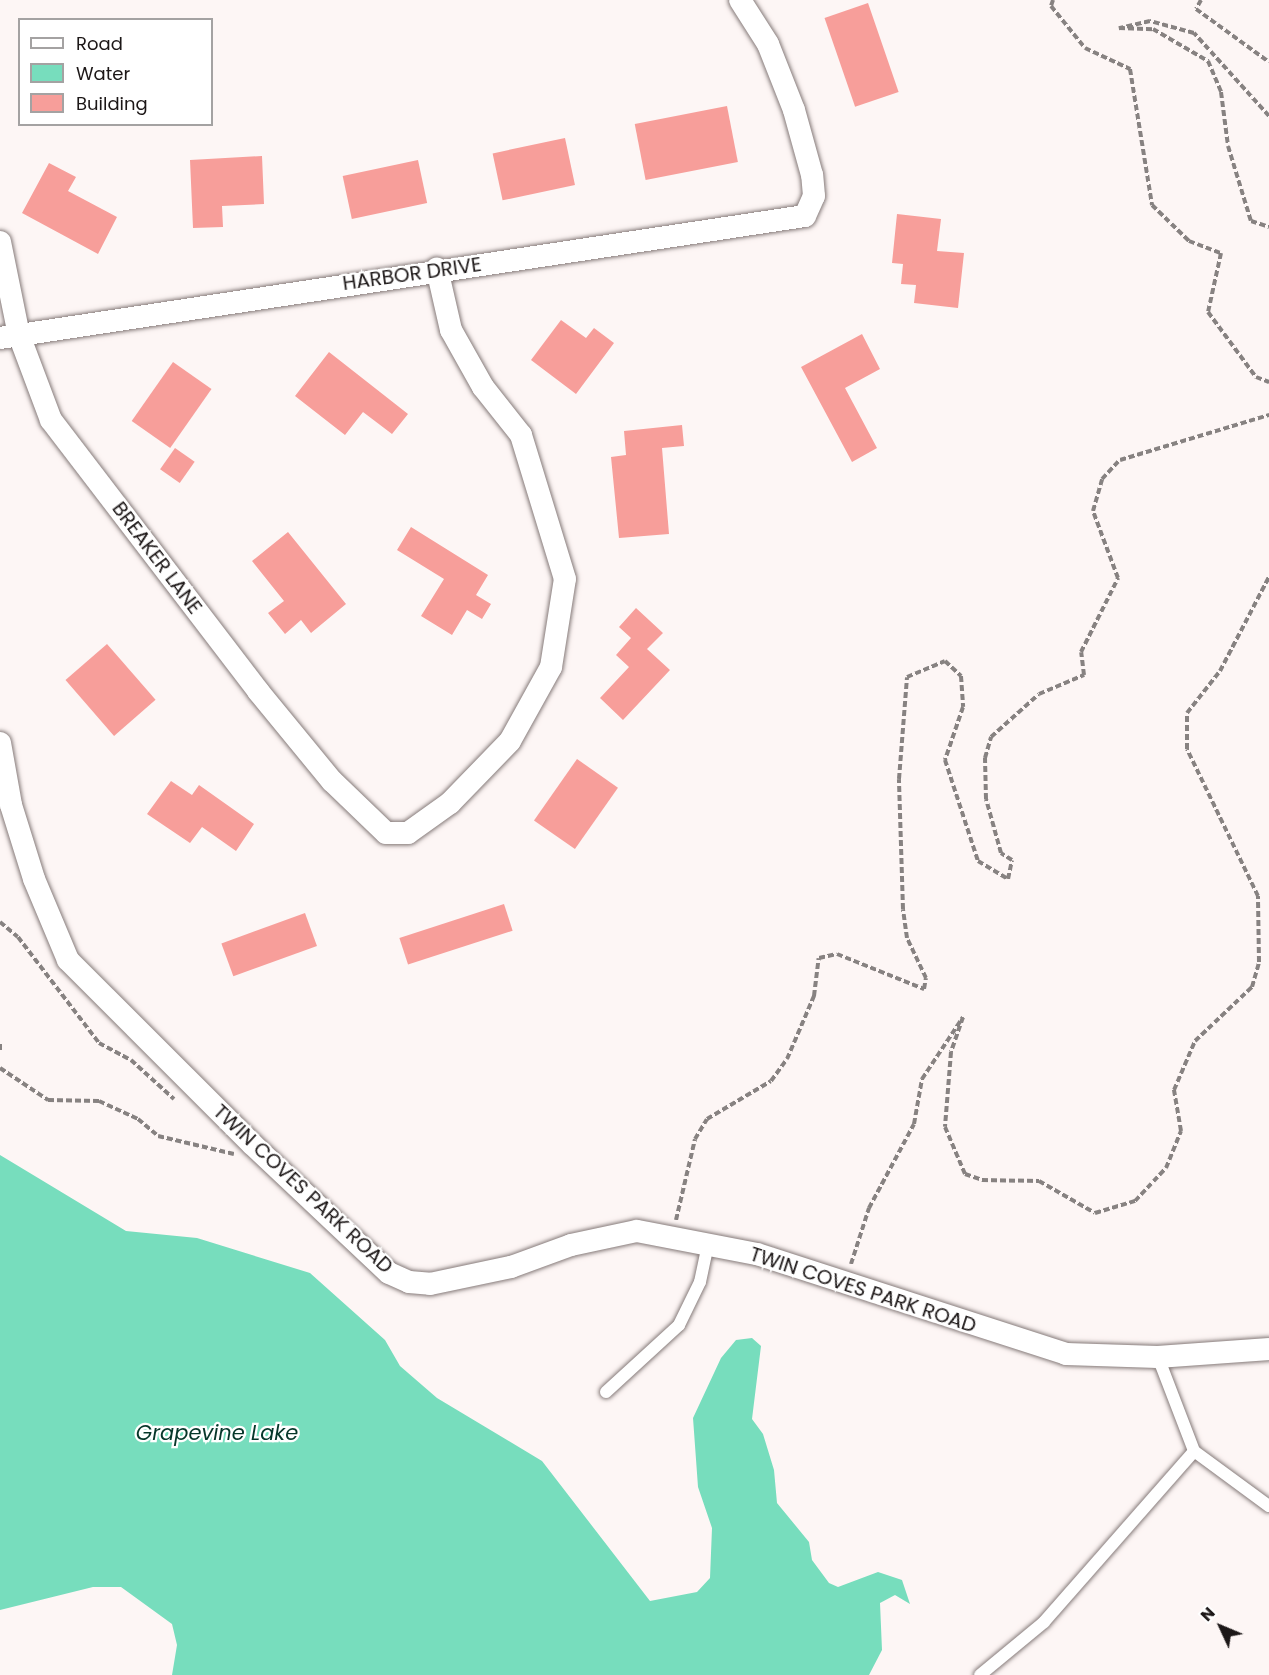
<!DOCTYPE html>
<style>
body{margin:0}
#map{position:relative;width:1269px;height:1675px;overflow:hidden;background:#fdf6f5;font-family:Poppins,sans-serif}
div>[style]{position:absolute}
.water>*{inset:0;background:#77ddbd}
.building>*{inset:0;background:#f79e9a;transform-origin:0 0}
.path>*{height:4px;margin-top:-2px;transform-origin:0;background:repeating-linear-gradient(90deg,#878281 0 6px,transparent 0 9px)}
.roads{filter:drop-shadow(0 0 2px #867b7a) drop-shadow(0 0 2px #867b7a)}
.service>*{height:12px;margin:-6px;padding:0 6px;transform-origin:6px;border-radius:6px;background:#fff}
.minor>*{height:22px;margin:-11px;padding:0 11px;transform-origin:11px;border-radius:11px;background:#fff}
span{translate:-50% -50%;white-space:nowrap;text-align:center;line-height:1.15;-webkit-text-stroke:4.5px #fff;paint-order:stroke}
.street-label{font-size:20px;color:#1c1717}
.water-label{font-size:21px;color:#06372a;font-style:italic}
.legend{position:absolute;left:18px;top:18px;width:195px;height:108px;box-sizing:border-box;background:#fff;border:2px solid #a4a2a2;margin:0;padding:8px 10px;list-style:none;font-size:18px;color:#1c1717}
.legend li{display:flex;align-items:center;gap:12px;height:30px}
.legend b{width:30px;border:2px solid #a4a2a2}
.north{position:absolute;left:1191px;top:1597px;width:60px;height:60px;-webkit-text-stroke:4px #fff;paint-order:stroke;rotate:314deg;font-size:16px;font-weight:700;line-height:24px;text-align:center;color:#1c1717}
.north::after{content:'';display:block;margin:auto;width:21px;height:27px;background:#1c1717;clip-path:polygon(50% 0,100% 100%,50% 72%,0 100%)}
</style>
<div id="map">
<div class="water">
<i style="clip-path:polygon(0 1155px,126px 1231px,197px 1238px,310px 1273px,385px 1340px,400px 1366px,437px 1398px,542px 1461px,650px 1601px,697px 1592px,710px 1578px,712px 1528px,698px 1487px,693px 1418px,721px 1358px,736px 1340px,752px 1338px,761px 1346px,752px 1419px,763px 1434px,774px 1470px,777px 1503px,809px 1542px,812px 1560px,829px 1583px,838px 1587px,878px 1572px,902px 1580px,910px 1604px,895px 1595px,880px 1603px,882px 1650px,869px 1675px,172px 1675px,177px 1645px,172px 1624px,121px 1587px,93px 1587px,0 1610px)"></i>
</div>
<div class="building">
<i style="left:868px;top:3px;width:94px;height:46px;rotate:71deg"></i>
<i style="left:727px;top:106px;width:57px;height:94px;rotate:79deg"></i>
<i style="left:565px;top:138px;width:48px;height:74px;rotate:78deg"></i>
<i style="clip-path:polygon(262px 156px,264px 204px,222px 206px,223px 227px,193px 228px,190px 160px)"></i>
<i style="left:418px;top:160px;width:44px;height:77px;rotate:78deg"></i>
<i style="clip-path:polygon(49px 163px,76px 177px,68px 191px,117px 217px,98px 254px,22px 213px)"></i>
<i style="clip-path:polygon(897px 214px,941px 219px,937px 251px,964px 253px,958px 308px,914px 303px,916px 285px,901px 284px,903px 264px,892px 263px)"></i>
<i style="clip-path:polygon(561px 320px,586px 338px,594px 328px,614px 343px,576px 394px,531px 360px)"></i>
<i style="clip-path:polygon(862px 334px,880px 369px,845px 388px,877px 448px,852px 462px,801px 367px)"></i>
<i style="clip-path:polygon(329px 352px,408px 414px,392px 434px,363px 412px,345px 435px,295px 396px)"></i>
<i style="left:173px;top:362px;width:47px;height:72px;rotate:35deg"></i>
<i style="clip-path:polygon(682px 425px,684px 446px,662px 448px,669px 534px,619px 538px,611px 457px,626px 455px,624px 431px)"></i>
<i style="left:175px;top:448px;width:24px;height:26px;rotate:35deg"></i>
<i style="clip-path:polygon(411px 527px,488px 575px,476px 595px,491px 604px,482px 619px,467px 610px,452px 635px,421px 616px,444px 579px,397px 550px)"></i>
<i style="clip-path:polygon(288px 532px,346px 604px,311px 633px,301px 620px,285px 634px,268px 613px,284px 601px,252px 561px)"></i>
<i style="clip-path:polygon(636px 608px,663px 633px,647px 649px,670px 670px,623px 720px,600px 698px,629px 667px,616px 655px,631px 638px,619px 627px)"></i>
<i style="left:107px;top:644px;width:74px;height:55px;rotate:49deg"></i>
<i style="left:577px;top:759px;width:50px;height:75px;rotate:35deg"></i>
<i style="clip-path:polygon(171px 781px,192px 795px,199px 785px,254px 824px,236px 851px,202px 827px,190px 843px,147px 814px)"></i>
<i style="left:504px;top:904px;width:28px;height:110px;rotate:72deg"></i>
<i style="left:305px;top:913px;width:35px;height:89px;rotate:70deg"></i>
</div>
<div class="path">
<i style="left:1053px;top:0;width:6px;rotate:108deg"></i>
<i style="left:1051px;top:6px;width:54px;rotate:51deg"></i>
<i style="left:1085px;top:48px;width:50px;rotate:25deg"></i>
<i style="left:1130px;top:69px;width:138px;rotate:80.8deg"></i>
<i style="left:1152px;top:205px;width:52px;rotate:44.2deg"></i>
<i style="left:1189px;top:241px;width:34px;rotate:21deg"></i>
<i style="left:1221px;top:253px;width:60px;rotate:102.4deg"></i>
<i style="left:1208px;top:312px;width:81px;rotate:53.6deg"></i>
<i style="left:1256px;top:377px;width:14px;rotate:21deg"></i>
<i style="left:1201px;top:0;width:10px;rotate:119deg"></i>
<i style="left:1196px;top:9px;width:90px;rotate:36deg"></i>
<i style="left:1269px;top:116px;width:112px;rotate:-132.1deg"></i>
<i style="left:1194px;top:33px;width:46px;rotate:-164.7deg"></i>
<i style="left:1150px;top:21px;width:32px;rotate:167deg"></i>
<i style="left:1119px;top:28px;width:34px;rotate:2deg"></i>
<i style="left:1153px;top:29px;width:64px;rotate:30.2deg"></i>
<i style="left:1208px;top:61px;width:34px;rotate:67deg"></i>
<i style="left:1221px;top:92px;width:54px;rotate:82.6deg"></i>
<i style="left:1228px;top:146px;width:78px;rotate:73deg"></i>
<i style="left:1251px;top:221px;width:19px;rotate:18deg"></i>
<i style="left:0;top:922px;width:23px;rotate:40deg"></i>
<i style="left:18px;top:937px;width:133px;rotate:52.6deg"></i>
<i style="left:99px;top:1043px;width:36px;rotate:28deg"></i>
<i style="left:131px;top:1060px;width:58px;rotate:42.2deg"></i>
<i style="left:0;top:1044px;width:7px;rotate:90deg"></i>
<i style="left:0;top:1068px;width:58px;rotate:33.7deg"></i>
<i style="left:48px;top:1100px;width:51px;rotate:1.1deg"></i>
<i style="left:99px;top:1101px;width:43px;rotate:24.8deg"></i>
<i style="left:138px;top:1119px;width:26px;rotate:40deg"></i>
<i style="left:158px;top:1136px;width:78px;rotate:13.3deg"></i>
<i style="left:676px;top:1220px;width:83px;rotate:-76.8deg"></i>
<i style="left:695px;top:1139px;width:23px;rotate:-59deg"></i>
<i style="left:707px;top:1119px;width:74px;rotate:-30.7deg"></i>
<i style="left:771px;top:1081px;width:27px;rotate:-54deg"></i>
<i style="left:787px;top:1059px;width:69px;rotate:-66.8deg"></i>
<i style="left:814px;top:996px;width:38px;rotate:-83deg"></i>
<i style="left:819px;top:958px;width:18px;rotate:-13deg"></i>
<i style="left:837px;top:954px;width:94px;rotate:21.9deg"></i>
<i style="left:924px;top:989px;width:11px;rotate:-80deg"></i>
<i style="left:926px;top:978px;width:44px;rotate:-115.4deg"></i>
<i style="left:907px;top:938px;width:29px;rotate:-98deg"></i>
<i style="left:903px;top:909px;width:130px;rotate:-91.8deg"></i>
<i style="left:899px;top:779px;width:102px;rotate:-85.5deg"></i>
<i style="left:907px;top:677px;width:41px;rotate:-22.8deg"></i>
<i style="left:945px;top:661px;width:22px;rotate:43deg"></i>
<i style="left:961px;top:676px;width:31px;rotate:86deg"></i>
<i style="left:963px;top:707px;width:56px;rotate:108.8deg"></i>
<i style="left:945px;top:760px;width:106px;rotate:71.9deg"></i>
<i style="left:978px;top:861px;width:35px;rotate:31deg"></i>
<i style="left:1008px;top:879px;width:19px;rotate:-78deg"></i>
<i style="left:1012px;top:860px;width:13px;rotate:-148deg"></i>
<i style="left:1001px;top:853px;width:56px;rotate:-105.5deg"></i>
<i style="left:986px;top:799px;width:41px;rotate:-91.4deg"></i>
<i style="left:985px;top:758px;width:22px;rotate:-74deg"></i>
<i style="left:991px;top:737px;width:64px;rotate:-41.9deg"></i>
<i style="left:1039px;top:694px;width:49px;rotate:-22.9deg"></i>
<i style="left:1084px;top:675px;width:23px;rotate:-97deg"></i>
<i style="left:1081px;top:652px;width:83px;rotate:-63.4deg"></i>
<i style="left:1118px;top:578px;width:72px;rotate:-110.5deg"></i>
<i style="left:1093px;top:511px;width:33px;rotate:-74deg"></i>
<i style="left:1102px;top:479px;width:26px;rotate:-47deg"></i>
<i style="left:1120px;top:460px;width:156px;rotate:-16.8deg"></i>
<i style="left:851px;top:1264px;width:59px;rotate:-72.2deg"></i>
<i style="left:869px;top:1208px;width:95px;rotate:-61.8deg"></i>
<i style="left:914px;top:1124px;width:46px;rotate:-79.9deg"></i>
<i style="left:922px;top:1079px;width:74px;rotate:-56.5deg"></i>
<i style="left:963px;top:1017px;width:37px;rotate:109deg"></i>
<i style="left:951px;top:1052px;width:75px;rotate:94.6deg"></i>
<i style="left:945px;top:1127px;width:51px;rotate:66.9deg"></i>
<i style="left:965px;top:1174px;width:18px;rotate:19deg"></i>
<i style="left:982px;top:1180px;width:57px;rotate:1deg"></i>
<i style="left:1039px;top:1181px;width:64px;rotate:29.7deg"></i>
<i style="left:1095px;top:1213px;width:42px;rotate:-16.7deg"></i>
<i style="left:1135px;top:1201px;width:45px;rotate:-46.8deg"></i>
<i style="left:1166px;top:1168px;width:40px;rotate:-68deg"></i>
<i style="left:1181px;top:1131px;width:42px;rotate:-99.7deg"></i>
<i style="left:1174px;top:1090px;width:53px;rotate:-66.8deg"></i>
<i style="left:1195px;top:1041px;width:79px;rotate:-43.5deg"></i>
<i style="left:1252px;top:987px;width:26px;rotate:-74deg"></i>
<i style="left:1259px;top:962px;width:66px;rotate:-90.9deg"></i>
<i style="left:1258px;top:896px;width:163px;rotate:-115.8deg"></i>
<i style="left:1187px;top:749px;width:36px;rotate:-90deg"></i>
<i style="left:1187px;top:713px;width:53px;rotate:-51.8deg"></i>
<i style="left:1220px;top:671px;width:106px;rotate:-62.5deg"></i>
</div>
<div class="roads">
<div class="service">
<i style="left:1158px;top:1357px;width:101px;rotate:69deg"></i>
<i style="left:1194px;top:1451px;width:93px;rotate:36.3deg"></i>
<i style="left:606px;top:1392px;width:99px;rotate:-42.5deg"></i>
<i style="left:679px;top:1325px;width:48px;rotate:-64deg"></i>
<i style="left:700px;top:1282px;width:40px;rotate:-78deg"></i>
<i style="left:980px;top:1675px;width:83px;rotate:-39.6deg"></i>
<i style="left:1044px;top:1622px;width:227px;rotate:-48.7deg"></i>
</div>
<div class="minor">
<i style="left:0;top:242px;width:95px;rotate:78.5deg"></i>
<i style="left:19px;top:335px;width:91px;rotate:69.4deg"></i>
<i style="left:51px;top:420px;width:341px;rotate:52.6deg"></i>
<i style="left:258px;top:691px;width:117px;rotate:50.6deg"></i>
<i style="left:332px;top:781px;width:75px;rotate:43.9deg"></i>
<i style="left:386px;top:833px;width:22px"></i>
<i style="left:408px;top:833px;width:52px;rotate:-35.5deg"></i>
<i style="left:450px;top:803px;width:86px;rotate:-45.9deg"></i>
<i style="left:510px;top:741px;width:85px;rotate:-61deg"></i>
<i style="left:551px;top:667px;width:89px;rotate:-81deg"></i>
<i style="left:565px;top:579px;width:151px;rotate:-107deg"></i>
<i style="left:521px;top:435px;width:61px;rotate:-128.4deg"></i>
<i style="left:483px;top:387px;width:65px;rotate:-119.3deg"></i>
<i style="left:451px;top:330px;width:63px;rotate:-102.9deg"></i>
<i style="left:0;top:338px;width:814px;rotate:-8.62deg"></i>
<i style="left:805px;top:216px;width:22px;rotate:-66deg"></i>
<i style="left:814px;top:196px;width:21px;rotate:-95deg"></i>
<i style="left:812px;top:175px;width:67px;rotate:-105.5deg"></i>
<i style="left:794px;top:110px;width:71px;rotate:-111.5deg"></i>
<i style="left:768px;top:44px;width:52px;rotate:-122.5deg"></i>
<i style="left:0;top:743px;width:63px;rotate:79.9deg"></i>
<i style="left:11px;top:805px;width:77px;rotate:72.7deg"></i>
<i style="left:34px;top:879px;width:88px;rotate:67.2deg"></i>
<i style="left:68px;top:960px;width:260px;rotate:45deg"></i>
<i style="left:252px;top:1144px;width:188px;rotate:43.3deg"></i>
<i style="left:389px;top:1273px;width:22px;rotate:24deg"></i>
<i style="left:409px;top:1282px;width:21px;rotate:5deg"></i>
<i style="left:430px;top:1284px;width:83px;rotate:-11.9deg"></i>
<i style="left:511px;top:1267px;width:64px;rotate:-20.1deg"></i>
<i style="left:571px;top:1245px;width:67px;rotate:-12deg"></i>
<i style="left:637px;top:1231px;width:122px;rotate:10.9deg"></i>
<i style="left:757px;top:1254px;width:325px;rotate:17.9deg"></i>
<i style="left:1066px;top:1354px;width:92px;rotate:1.9deg"></i>
<i style="left:1158px;top:1357px;width:111px;rotate:-4.1deg"></i>
</div>
</div>
<div class="street-label">
<span style="left:412px;top:274px;rotate:-8deg">HARBOR DRIVE</span>
<span style="left:157px;top:558px;rotate:53deg">BREAKER LANE</span>
<span style="left:303px;top:1189px;rotate:43deg">TWIN COVES PARK ROAD</span>
<span style="left:863px;top:1290px;rotate:18deg">TWIN COVES PARK ROAD</span>
</div>
<div class="water-label">
<span style="left:217px;top:1433px">Grapevine Lake</span>
</div>
<ul class="legend">
<li><b style="height:8px;background:#fff"></b>Road</li>
<li><b style="height:16px;background:#77ddbd"></b>Water</li>
<li><b style="height:16px;background:#f79e9a"></b>Building</li>
</ul>
<div class="north">N</div>
</div>
